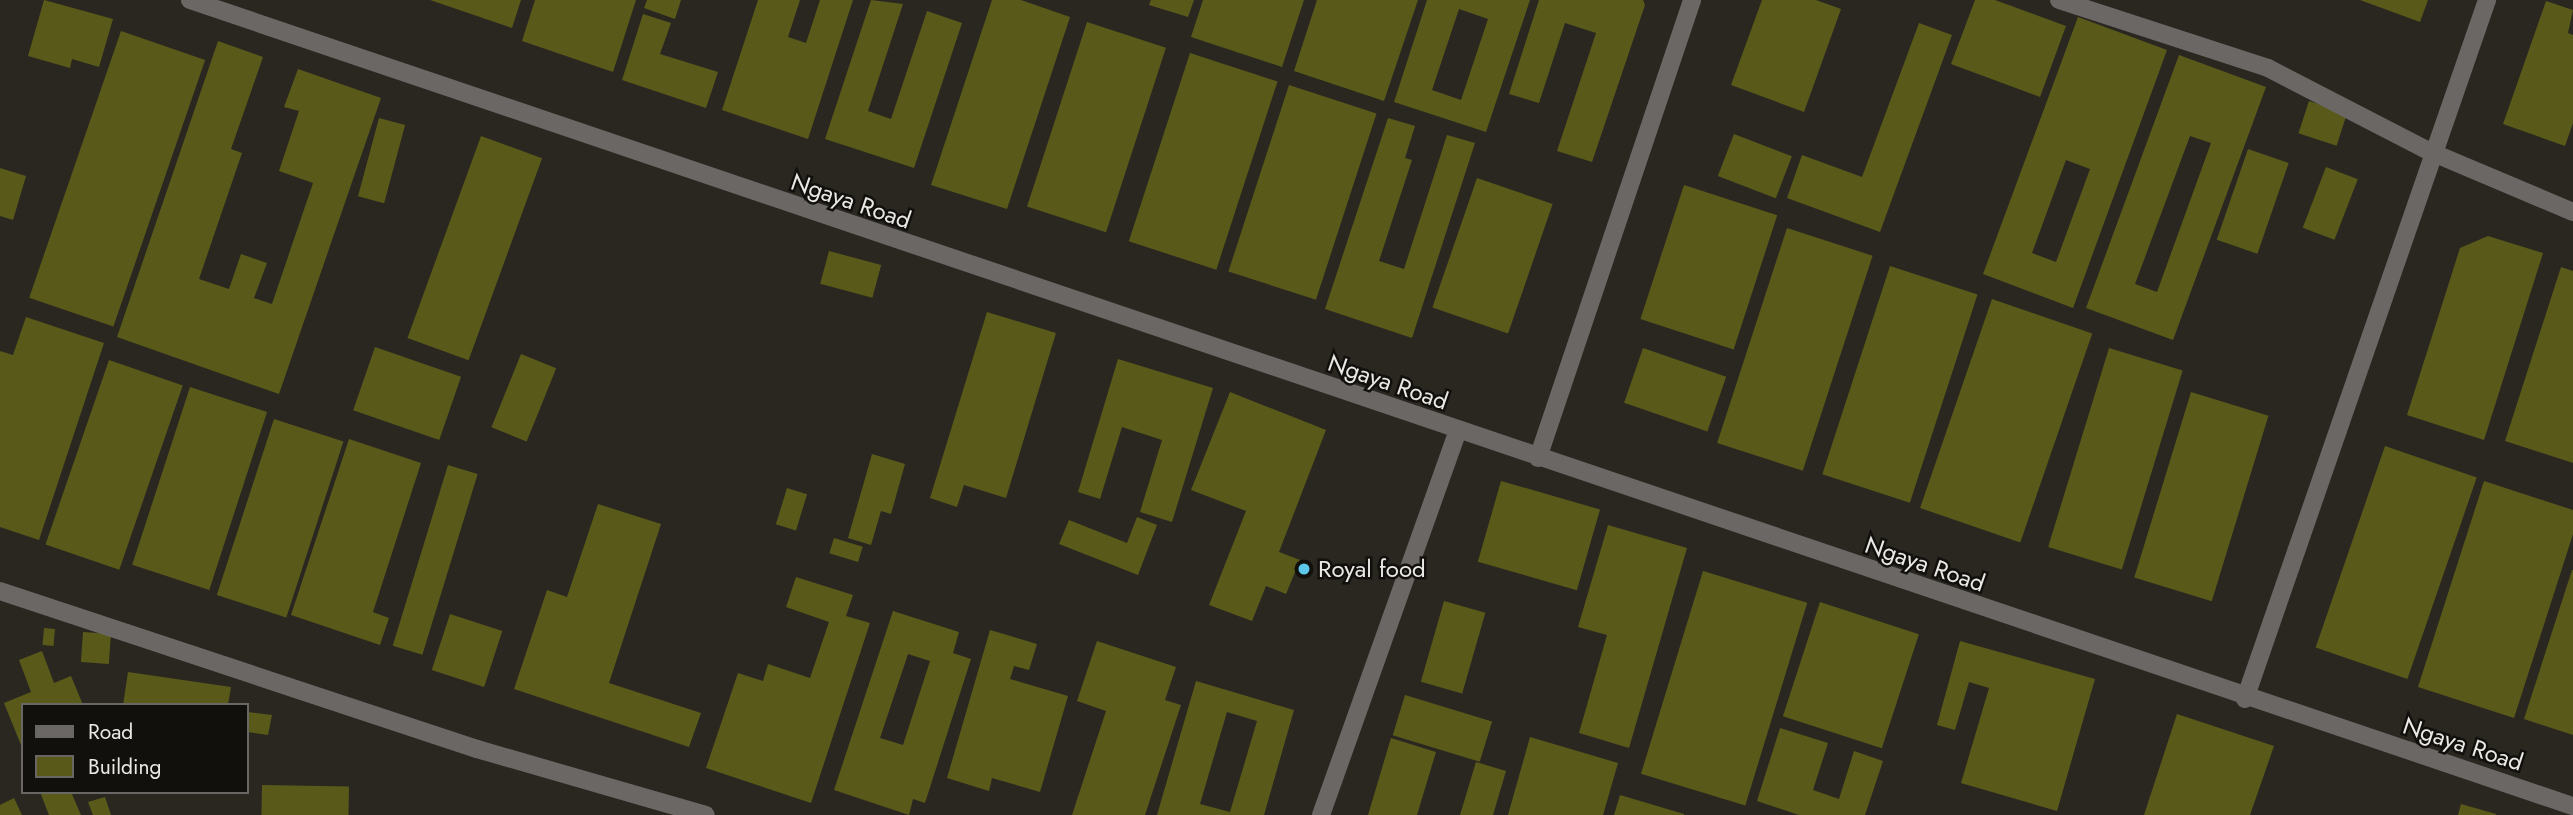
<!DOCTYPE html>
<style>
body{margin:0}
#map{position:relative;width:2573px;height:815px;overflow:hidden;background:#2a2721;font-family:Jost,sans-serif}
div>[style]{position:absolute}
.building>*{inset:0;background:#595a19;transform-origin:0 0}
.minor>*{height:18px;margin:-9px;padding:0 9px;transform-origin:9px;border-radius:9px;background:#6a6765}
.tertiary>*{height:18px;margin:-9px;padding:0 9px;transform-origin:9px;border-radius:9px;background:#6a6765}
.dots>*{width:19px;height:19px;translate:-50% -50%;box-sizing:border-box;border:4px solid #11100d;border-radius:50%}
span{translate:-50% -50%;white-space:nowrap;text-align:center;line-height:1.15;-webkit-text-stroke:5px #11100d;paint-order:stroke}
.street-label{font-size:24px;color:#ebe9e5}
.poi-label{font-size:24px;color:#ebe9e5}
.left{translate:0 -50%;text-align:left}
.legend{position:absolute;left:21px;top:703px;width:228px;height:91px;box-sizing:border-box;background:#11100d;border:2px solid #686763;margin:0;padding:9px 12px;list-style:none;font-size:21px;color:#ebe9e5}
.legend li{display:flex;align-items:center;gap:14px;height:35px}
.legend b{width:35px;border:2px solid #686763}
</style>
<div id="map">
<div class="building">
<i style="clip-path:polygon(44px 0,113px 19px,99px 67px,72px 59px,70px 68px,28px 56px)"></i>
<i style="clip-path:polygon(430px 0,521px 0,512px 28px)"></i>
<i style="clip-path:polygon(535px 0,636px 0,613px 72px,522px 41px)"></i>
<i style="clip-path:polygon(647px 0,681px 0,675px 19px,644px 8px)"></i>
<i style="clip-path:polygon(758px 0,800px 0,788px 37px,806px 43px,820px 0,853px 0,808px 139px,722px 110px)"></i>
<i style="clip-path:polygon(871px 0,903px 4px,868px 111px,891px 119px,927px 11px,962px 23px,914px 168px,825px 139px)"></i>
<i style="clip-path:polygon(992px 0,1021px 0,1070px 17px,1007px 209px,931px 185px)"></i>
<i style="clip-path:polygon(1151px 0,1194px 0,1188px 17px,1149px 5px)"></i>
<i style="clip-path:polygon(1203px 0,1304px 0,1282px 67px,1191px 37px)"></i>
<i style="clip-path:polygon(1317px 0,1418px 0,1384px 101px,1294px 71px)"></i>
<i style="clip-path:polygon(evenodd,1427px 0,1530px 0,1486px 132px,1394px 102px,1427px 0,1459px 9px,1488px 19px,1461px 100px,1432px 90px,1459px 9px)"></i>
<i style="clip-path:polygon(1539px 0,1643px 0,1645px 5px,1592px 162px,1557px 151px,1596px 33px,1565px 23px,1539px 103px,1509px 94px)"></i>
<i style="clip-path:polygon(1762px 0,1816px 0,1841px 9px,1804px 112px,1731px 85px)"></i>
<i style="clip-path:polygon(1975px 0,1995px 0,2066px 26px,2040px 97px,1951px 64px)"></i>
<i style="clip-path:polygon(2360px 0,2428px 0,2420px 22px)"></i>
<i style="clip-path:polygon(2546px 1px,2573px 10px,2568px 33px,2573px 35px,2573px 123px,2565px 146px,2503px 124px)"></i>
<i style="clip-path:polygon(643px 14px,671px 23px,660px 54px,718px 72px,706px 108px,622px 80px)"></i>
<i style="clip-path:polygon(evenodd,2078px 17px,2167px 50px,2073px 308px,1983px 274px,2078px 17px,2066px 160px,2090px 169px,2056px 262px,2032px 253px,2066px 160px)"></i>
<i style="left:1087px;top:22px;width:83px;height:194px;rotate:18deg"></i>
<i style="clip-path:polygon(1919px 23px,1952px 35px,1880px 232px,1787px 198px,1802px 155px,1862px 177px)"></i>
<i style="left:121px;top:31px;width:89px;height:282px;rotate:19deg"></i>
<i style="clip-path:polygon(218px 41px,263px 57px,231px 149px,242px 153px,199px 279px,229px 289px,241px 254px,267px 263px,254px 298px,272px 304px,313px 183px,279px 171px,299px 111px,284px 107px,298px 69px,381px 98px,279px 394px,117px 337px)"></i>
<i style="left:1190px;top:53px;width:92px;height:198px;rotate:18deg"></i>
<i style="clip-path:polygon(evenodd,2179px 55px,2266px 87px,2173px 340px,2086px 308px,2179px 55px,2190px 136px,2211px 143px,2157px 292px,2135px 284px,2190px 136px)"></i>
<i style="left:1289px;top:85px;width:92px;height:196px;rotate:18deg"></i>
<i style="left:2309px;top:101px;width:40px;height:34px;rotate:18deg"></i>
<i style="left:379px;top:118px;width:27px;height:81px;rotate:15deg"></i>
<i style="clip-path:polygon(1388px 118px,1415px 126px,1405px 158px,1412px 160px,1379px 261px,1404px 269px,1447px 135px,1475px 143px,1412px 338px,1325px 309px)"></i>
<i style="left:1734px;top:134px;width:62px;height:45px;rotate:21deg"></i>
<i style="left:481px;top:136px;width:65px;height:215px;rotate:20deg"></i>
<i style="left:2248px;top:149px;width:43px;height:96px;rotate:19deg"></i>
<i style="left:2326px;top:167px;width:34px;height:65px;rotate:21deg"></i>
<i style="clip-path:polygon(0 168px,26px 176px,13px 220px,0 216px)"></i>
<i style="left:1477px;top:178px;width:80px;height:137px;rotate:19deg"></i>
<i style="left:1684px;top:185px;width:98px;height:141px;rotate:18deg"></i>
<i style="left:1787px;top:228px;width:90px;height:226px;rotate:18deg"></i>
<i style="clip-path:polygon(2488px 236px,2543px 253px,2484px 440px,2407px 415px,2460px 248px)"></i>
<i style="left:829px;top:251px;width:54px;height:34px;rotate:15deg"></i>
<i style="left:1890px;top:266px;width:92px;height:219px;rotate:18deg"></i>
<i style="clip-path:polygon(2561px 267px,2573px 271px,2573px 463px,2505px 441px)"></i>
<i style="left:1992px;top:299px;width:106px;height:221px;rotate:19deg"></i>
<i style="clip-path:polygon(987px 312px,1056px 333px,1006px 498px,964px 485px,957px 507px,930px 498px)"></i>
<i style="clip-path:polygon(26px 317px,104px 343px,39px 540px,0 527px,0 351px,13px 355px)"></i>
<i style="left:375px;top:347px;width:91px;height:67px;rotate:19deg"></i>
<i style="left:1643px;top:348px;width:88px;height:58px;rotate:19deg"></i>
<i style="left:2109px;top:348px;width:77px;height:208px;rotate:17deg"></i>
<i style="left:521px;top:354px;width:38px;height:79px;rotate:22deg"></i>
<i style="clip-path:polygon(1118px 359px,1213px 388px,1172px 522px,1140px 512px,1162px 440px,1122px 427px,1100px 499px,1078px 492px)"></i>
<i style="left:109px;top:360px;width:78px;height:195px;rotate:19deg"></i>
<i style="left:190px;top:387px;width:81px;height:187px;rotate:18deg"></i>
<i style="clip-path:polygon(1230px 392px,1326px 430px,1279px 552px,1300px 560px,1286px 594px,1266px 586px,1252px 621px,1209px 605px,1246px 511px,1191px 490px)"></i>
<i style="left:2191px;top:392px;width:81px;height:194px;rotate:17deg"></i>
<i style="left:274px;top:419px;width:73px;height:185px;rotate:18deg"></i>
<i style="clip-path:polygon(349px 439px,421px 463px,373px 612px,389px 618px,380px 645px,291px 615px)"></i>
<i style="left:2385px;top:446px;width:97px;height:213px;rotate:19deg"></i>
<i style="clip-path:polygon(872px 454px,905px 464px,891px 514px,881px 511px,871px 545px,848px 538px)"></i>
<i style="left:448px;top:465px;width:31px;height:189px;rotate:17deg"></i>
<i style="left:1501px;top:481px;width:103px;height:84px;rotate:16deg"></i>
<i style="clip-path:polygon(2484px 481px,2573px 510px,2573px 534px,2514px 718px,2418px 687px)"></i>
<i style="left:787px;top:488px;width:21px;height:38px;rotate:17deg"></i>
<i style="clip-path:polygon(598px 504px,661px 524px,609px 683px,701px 713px,689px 747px,514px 689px,547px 590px,567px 597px)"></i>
<i style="clip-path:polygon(1137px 517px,1157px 525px,1138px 575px,1059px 544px,1069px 520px,1127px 543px)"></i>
<i style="clip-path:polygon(1608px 525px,1687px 548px,1629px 748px,1579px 733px,1607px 635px,1578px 627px)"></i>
<i style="left:834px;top:538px;width:30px;height:16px;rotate:17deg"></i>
<i style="clip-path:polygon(2572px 570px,2573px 570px,2573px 735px,2524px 719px)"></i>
<i style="left:1703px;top:571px;width:109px;height:212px;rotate:17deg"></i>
<i style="clip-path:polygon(796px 577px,853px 595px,846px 616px,870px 623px,811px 803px,706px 768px,738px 673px,763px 681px,768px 664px,810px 678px,829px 622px,786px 607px)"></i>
<i style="left:1444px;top:601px;width:43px;height:84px;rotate:16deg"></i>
<i style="left:1820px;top:602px;width:104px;height:120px;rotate:18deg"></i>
<i style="clip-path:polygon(evenodd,893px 611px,959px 632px,953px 653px,971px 659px,925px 803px,913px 799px,909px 815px,834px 790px,893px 611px,908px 654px,930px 661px,903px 745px,880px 738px,908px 654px)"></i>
<i style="left:450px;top:614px;width:55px;height:59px;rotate:18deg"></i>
<i style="left:44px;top:628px;width:11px;height:17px;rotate:5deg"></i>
<i style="clip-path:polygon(990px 630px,1037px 644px,1029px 670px,1014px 666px,1010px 679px,1068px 696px,1040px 792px,992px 778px,989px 791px,947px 778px)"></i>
<i style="left:83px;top:632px;width:28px;height:30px;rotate:4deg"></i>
<i style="clip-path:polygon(1097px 641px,1176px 667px,1165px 700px,1181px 705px,1145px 815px,1072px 815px,1106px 711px,1077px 701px)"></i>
<i style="clip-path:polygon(1960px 641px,2095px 679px,2057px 811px,1961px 783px,1989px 688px,1969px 682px,1955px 730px,1937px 725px)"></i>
<i style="clip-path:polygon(42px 651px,54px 683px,71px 676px,83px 705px,23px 705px,23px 750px,4px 703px,31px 692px,19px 660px)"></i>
<i style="clip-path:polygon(128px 672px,231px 687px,228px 705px,123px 705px)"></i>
<i style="clip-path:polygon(evenodd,1196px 681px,1294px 710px,1264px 815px,1157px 815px,1196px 681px,1227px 712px,1257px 721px,1230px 812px,1200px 804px,1227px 712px)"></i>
<i style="left:1405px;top:695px;width:91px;height:42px;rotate:17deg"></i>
<i style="clip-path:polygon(247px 712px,272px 715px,268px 735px,247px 732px)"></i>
<i style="clip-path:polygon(2177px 714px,2274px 746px,2250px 815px,2144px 815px)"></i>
<i style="clip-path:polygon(1780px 728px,1828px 743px,1813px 790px,1839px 799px,1854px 751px,1883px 761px,1865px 815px,1799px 815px,1757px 801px)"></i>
<i style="clip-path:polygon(1530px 737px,1618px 763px,1603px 815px,1508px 815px)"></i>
<i style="clip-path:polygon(1391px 738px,1436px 752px,1417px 815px,1368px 815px)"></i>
<i style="clip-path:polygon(1476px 762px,1506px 771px,1493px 815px,1460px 815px)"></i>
<i style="left:262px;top:785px;width:87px;height:30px;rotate:1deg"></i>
<i style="clip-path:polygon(40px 792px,71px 792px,81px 815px,49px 815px)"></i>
<i style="clip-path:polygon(1620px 795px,1684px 814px,1684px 815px,1614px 815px)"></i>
<i style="clip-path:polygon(105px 797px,111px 815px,93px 815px,88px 802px)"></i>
<i style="clip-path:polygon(14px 798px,22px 815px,0 815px,0 805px)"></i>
<i style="clip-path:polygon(2461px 804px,2496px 814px,2496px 815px,2458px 815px)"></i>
</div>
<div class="minor">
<i style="left:2059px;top:0;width:220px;rotate:18deg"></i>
<i style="left:2268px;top:68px;width:183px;rotate:27.3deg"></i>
<i style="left:2431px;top:152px;width:154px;rotate:22.9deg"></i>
<i style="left:1538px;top:458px;width:483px;rotate:-71.4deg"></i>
<i style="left:0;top:591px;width:502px;rotate:18.33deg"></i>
<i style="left:477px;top:749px;width:238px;rotate:16.1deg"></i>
<i style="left:2245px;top:699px;width:740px;rotate:-70.9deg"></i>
<i style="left:1321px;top:815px;width:408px;rotate:-70.4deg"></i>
</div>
<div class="tertiary">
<i style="left:190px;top:0;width:2516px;rotate:18.69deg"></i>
</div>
<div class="dots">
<i style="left:1304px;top:569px;background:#5cc7e8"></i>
</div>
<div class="street-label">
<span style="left:851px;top:201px;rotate:19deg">Ngaya Road</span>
<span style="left:1388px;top:382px;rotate:19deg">Ngaya Road</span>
<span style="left:1925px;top:564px;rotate:19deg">Ngaya Road</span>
<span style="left:2463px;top:744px;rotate:18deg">Ngaya Road</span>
</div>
<div class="poi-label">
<span class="left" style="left:1318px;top:569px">Royal food</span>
</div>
<ul class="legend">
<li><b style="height:9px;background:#6a6765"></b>Road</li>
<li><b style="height:19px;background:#595a19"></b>Building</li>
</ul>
</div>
